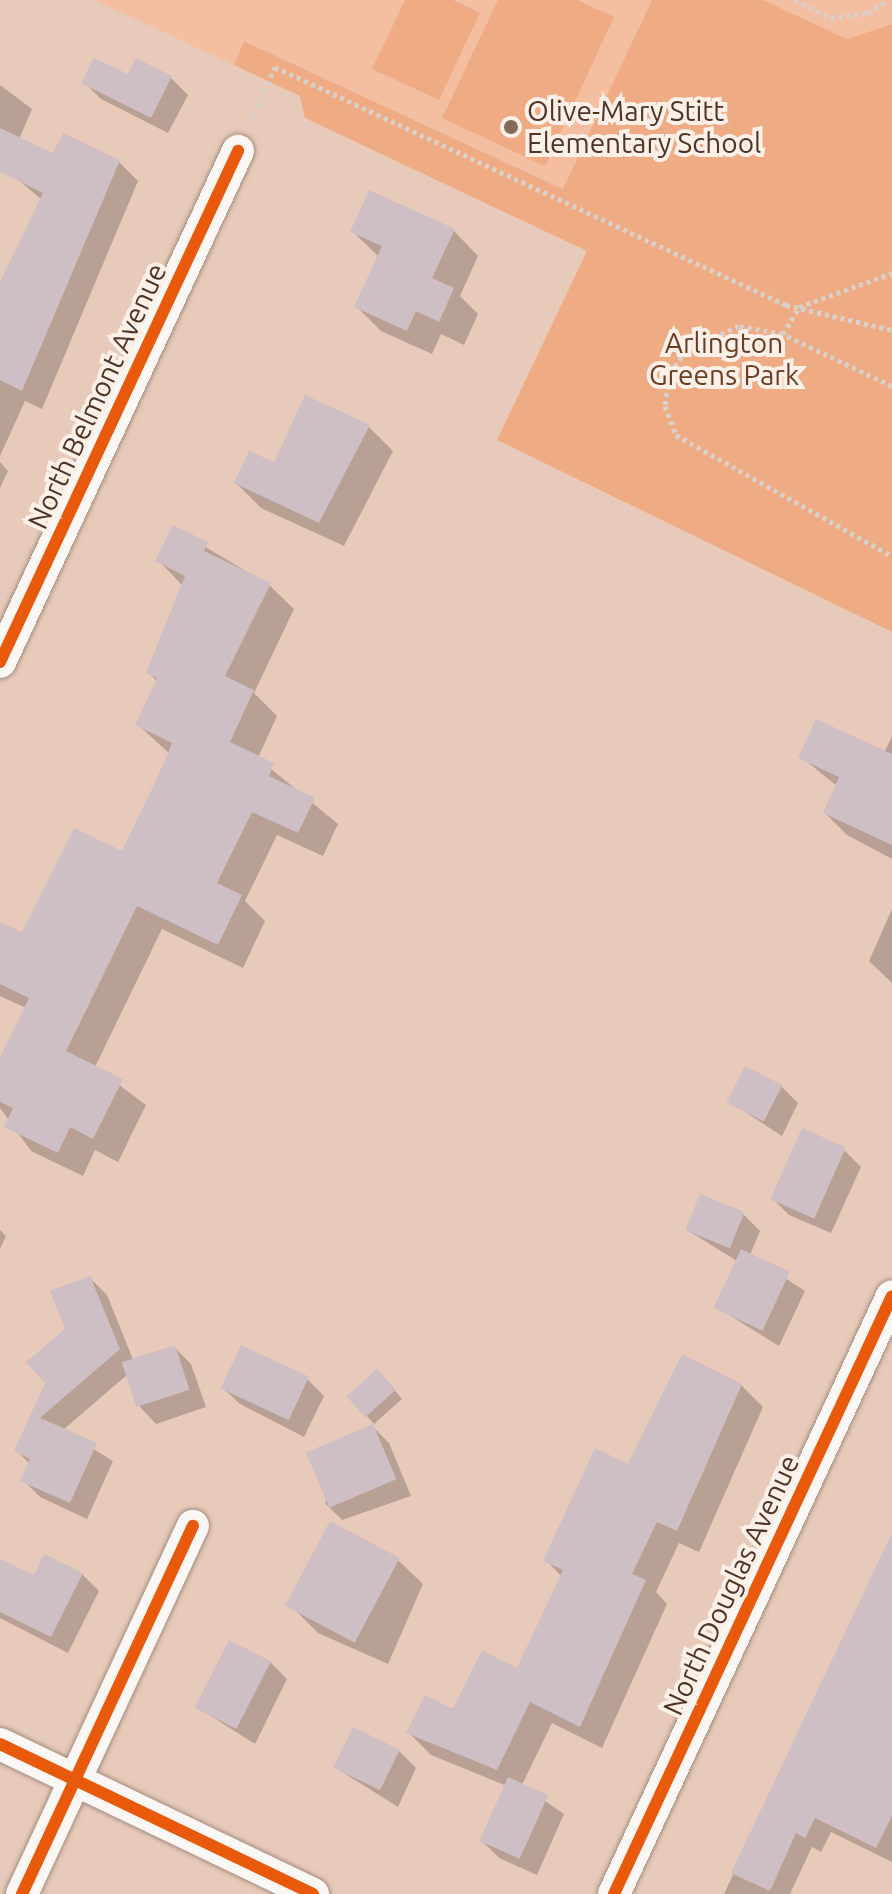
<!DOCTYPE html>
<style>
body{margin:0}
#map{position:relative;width:892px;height:1894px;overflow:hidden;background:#e7caba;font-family:Ubuntu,sans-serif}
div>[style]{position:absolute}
.built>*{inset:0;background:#f4bea1}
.green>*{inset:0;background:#efac84}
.shadow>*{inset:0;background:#0003}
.building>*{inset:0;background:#cebfc4;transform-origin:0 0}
.path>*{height:5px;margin-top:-2.5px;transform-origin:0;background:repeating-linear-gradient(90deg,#d9d0ca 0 4px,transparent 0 8px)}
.roads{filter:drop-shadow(0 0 2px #a48c7f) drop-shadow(0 0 2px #a48c7f)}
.minor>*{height:32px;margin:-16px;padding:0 16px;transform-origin:16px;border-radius:16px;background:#fbf7f5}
.cycleway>*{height:12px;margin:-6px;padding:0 6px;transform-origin:6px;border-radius:6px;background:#e8590c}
.dots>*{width:22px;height:22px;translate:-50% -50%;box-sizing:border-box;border:4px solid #fdf0e8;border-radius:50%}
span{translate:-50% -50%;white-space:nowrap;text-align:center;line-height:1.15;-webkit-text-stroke:8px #fdf0e8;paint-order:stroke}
.poi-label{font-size:28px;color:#4f3525}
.left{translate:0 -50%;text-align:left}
.park-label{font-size:28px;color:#6b3d21}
.street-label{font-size:28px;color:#4f3525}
</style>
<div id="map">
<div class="built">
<i style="clip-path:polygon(95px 0,652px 0,564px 189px,245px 41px,234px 65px)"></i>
<i style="clip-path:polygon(763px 0,892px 0,892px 24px,847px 39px)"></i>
</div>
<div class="green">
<i style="clip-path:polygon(405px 0,453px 0,480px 13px,439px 100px,372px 69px)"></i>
<i style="clip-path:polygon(498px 0,577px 0,614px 17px,545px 166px,442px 118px)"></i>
<i style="clip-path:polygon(652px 0,763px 0,847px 39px,892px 24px,892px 632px,497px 440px,587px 251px,305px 118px,300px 96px,234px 65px,244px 41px,563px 189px)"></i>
</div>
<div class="shadow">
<i style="clip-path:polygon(171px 78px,188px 95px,168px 133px,101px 99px,84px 82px)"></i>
<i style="clip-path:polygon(0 85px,32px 109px,17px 144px,0 136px)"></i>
<i style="clip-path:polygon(54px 155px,119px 162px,138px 181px,42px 409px,25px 401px,0 456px,0 286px,42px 200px,15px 177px)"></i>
<i style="clip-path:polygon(352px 231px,454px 231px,478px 256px,460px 296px,478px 314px,464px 345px,441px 334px,432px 354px,381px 331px,356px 306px,379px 257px)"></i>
<i style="clip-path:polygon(369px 427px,393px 451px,344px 546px,261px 508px,236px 483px)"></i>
<i style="clip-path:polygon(0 462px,8px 471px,0 488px)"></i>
<i style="clip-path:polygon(174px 528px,269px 585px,294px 609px,254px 693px,277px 716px,258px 758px,338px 824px,323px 856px,277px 835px,245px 901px,265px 921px,243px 968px,162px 929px,95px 1067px,146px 1105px,118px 1162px,95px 1150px,83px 1176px,31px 1151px,0 1108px,0 1062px,26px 1008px,0 996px,0 924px,23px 935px,123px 853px,169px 753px,138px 725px,158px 682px,148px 672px,183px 586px,158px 560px)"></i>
<i style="clip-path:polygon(892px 736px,892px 859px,847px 835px,825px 813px,837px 786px,801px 757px,884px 753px)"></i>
<i style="clip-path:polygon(892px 909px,892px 983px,869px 961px)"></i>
<i style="clip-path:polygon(781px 1086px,798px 1103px,782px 1136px,730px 1102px)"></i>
<i style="clip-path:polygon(844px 1150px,861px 1167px,831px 1233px,789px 1215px,772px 1198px)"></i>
<i style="clip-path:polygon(701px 1196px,743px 1214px,760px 1231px,750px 1255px,805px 1291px,779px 1346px,715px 1306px,737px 1261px,687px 1230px)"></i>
<i style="clip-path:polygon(0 1230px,6px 1236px,0 1249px)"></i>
<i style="clip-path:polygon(90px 1278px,107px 1295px,134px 1362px,174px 1347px,191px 1364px,206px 1407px,156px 1424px,140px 1407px,128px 1374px,63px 1430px,113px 1461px,87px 1519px,40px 1497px,23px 1480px,30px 1464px,17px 1451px)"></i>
<i style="clip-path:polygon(307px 1379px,324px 1396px,304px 1437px,240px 1404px,223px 1388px)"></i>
<i style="clip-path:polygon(385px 1379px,402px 1399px,374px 1424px,349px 1396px)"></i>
<i style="clip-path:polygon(741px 1385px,763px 1407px,699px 1552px,679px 1543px,656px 1592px,667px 1604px,602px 1748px,552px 1723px,522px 1785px,564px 1814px,537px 1875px,499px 1858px,482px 1841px,507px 1786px,431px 1755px,409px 1733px,518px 1671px,562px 1577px,546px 1560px,629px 1466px)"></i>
<i style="clip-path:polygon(372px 1426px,389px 1443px,411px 1496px,342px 1520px,325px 1503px)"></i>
<i style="clip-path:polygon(398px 1560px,423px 1584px,388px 1664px,318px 1633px,294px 1609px)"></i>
<i style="clip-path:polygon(881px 1560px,892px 1565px,892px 1862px,831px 1832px,821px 1852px,812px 1847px,790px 1894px,724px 1894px)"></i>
<i style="clip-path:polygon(0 1561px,35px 1578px,82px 1574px,99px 1591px,68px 1653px,0 1618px)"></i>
<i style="clip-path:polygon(270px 1662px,287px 1679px,255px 1744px,198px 1708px)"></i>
<i style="clip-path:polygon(399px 1751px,416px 1768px,398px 1807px,336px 1768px)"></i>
</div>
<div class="building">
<i style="clip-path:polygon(94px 58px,128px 74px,136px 58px,172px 76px,151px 118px,81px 83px)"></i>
<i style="clip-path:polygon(0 128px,53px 153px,63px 133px,120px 160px,22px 391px,0 380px,0 282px,43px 193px,0 172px)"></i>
<i style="clip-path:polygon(369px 190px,455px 229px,432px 278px,454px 288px,439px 322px,416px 311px,407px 331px,354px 307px,382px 246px,350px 232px)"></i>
<i style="clip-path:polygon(305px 395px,370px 425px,319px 523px,234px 483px,249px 451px,274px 462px)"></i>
<i style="clip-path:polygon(173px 525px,208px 542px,204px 551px,271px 583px,225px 676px,254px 690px,230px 742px,274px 763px,269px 776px,315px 798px,298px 833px,252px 812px,217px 883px,242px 895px,218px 945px,137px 906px,66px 1051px,123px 1079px,93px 1139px,70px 1127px,58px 1153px,4px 1127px,13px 1108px,0 1102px,0 1057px,29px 998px,0 984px,0 922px,22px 932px,74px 828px,122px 851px,163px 766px,172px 743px,135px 725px,157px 678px,146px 673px,185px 576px,155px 561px)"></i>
<i style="clip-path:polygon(816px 719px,892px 754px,892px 845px,823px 813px,839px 777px,798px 758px)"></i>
<i style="left:745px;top:1066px;width:42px;height:41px;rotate:27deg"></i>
<i style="left:802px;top:1128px;width:48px;height:78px;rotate:24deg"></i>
<i style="left:700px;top:1194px;width:48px;height:39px;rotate:22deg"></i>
<i style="left:741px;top:1249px;width:54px;height:65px;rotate:25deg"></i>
<i style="clip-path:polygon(90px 1276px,120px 1349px,40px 1418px,97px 1443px,70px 1503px,20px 1481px,30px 1459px,14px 1451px,45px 1383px,26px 1362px,65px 1329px,50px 1291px)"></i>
<i style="left:175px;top:1345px;width:47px;height:56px;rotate:72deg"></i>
<i style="left:241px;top:1345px;width:75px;height:48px;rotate:25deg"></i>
<i style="clip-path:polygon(682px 1354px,742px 1384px,677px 1531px,657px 1522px,632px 1574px,646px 1580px,580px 1727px,530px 1702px,497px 1770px,406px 1733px,425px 1695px,453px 1709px,482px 1650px,517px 1668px,563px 1570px,543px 1561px,595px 1448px,628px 1464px)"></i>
<i style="left:377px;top:1369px;width:28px;height:41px;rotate:48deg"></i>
<i style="left:373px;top:1424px;width:60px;height:73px;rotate:67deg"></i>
<i style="left:330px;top:1521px;width:79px;height:96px;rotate:28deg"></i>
<i style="clip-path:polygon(892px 1533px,892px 1816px,876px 1848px,815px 1818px,805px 1838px,796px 1833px,770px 1891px,731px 1873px)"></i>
<i style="clip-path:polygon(44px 1554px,83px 1573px,51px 1637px,0 1612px,0 1559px,34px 1575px)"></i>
<i style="left:229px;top:1640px;width:47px;height:76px;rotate:27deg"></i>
<i style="left:353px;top:1727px;width:52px;height:45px;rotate:26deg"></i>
<i style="left:508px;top:1777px;width:44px;height:70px;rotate:24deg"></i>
</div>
<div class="path">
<i style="left:795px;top:0;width:40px;rotate:26.6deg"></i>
<i style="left:831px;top:18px;width:37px;rotate:-8deg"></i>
<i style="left:868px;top:13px;width:23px;rotate:-34deg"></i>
<i style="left:251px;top:121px;width:59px;rotate:-66deg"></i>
<i style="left:275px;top:67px;width:564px;rotate:24.97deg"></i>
<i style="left:786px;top:305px;width:109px;rotate:13.3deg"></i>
<i style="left:783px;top:334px;width:31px;rotate:-59deg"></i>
<i style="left:799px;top:307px;width:99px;rotate:-20.1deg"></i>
<i style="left:892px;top:386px;width:121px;rotate:-154.5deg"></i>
<i style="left:783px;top:334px;width:45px;rotate:-169.7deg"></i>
<i style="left:739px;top:326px;width:58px;rotate:155.6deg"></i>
<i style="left:686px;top:350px;width:32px;rotate:124deg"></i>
<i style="left:668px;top:377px;width:29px;rotate:96deg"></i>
<i style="left:665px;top:406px;width:31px;rotate:69deg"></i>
<i style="left:676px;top:435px;width:248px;rotate:29.3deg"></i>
</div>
<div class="roads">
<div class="minor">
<i style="left:0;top:662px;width:564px;rotate:-65.03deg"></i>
<i style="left:0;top:1744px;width:347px;rotate:25.6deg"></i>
<i style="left:22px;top:1894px;width:406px;rotate:-65.1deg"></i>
<i style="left:614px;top:1894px;width:659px;rotate:-65.07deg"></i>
</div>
</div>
<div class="cycleway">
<i style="left:0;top:662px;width:564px;rotate:-65.03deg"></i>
<i style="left:0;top:1744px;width:347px;rotate:25.6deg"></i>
<i style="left:22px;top:1894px;width:406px;rotate:-65.1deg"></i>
<i style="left:614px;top:1894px;width:659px;rotate:-65.07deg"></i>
</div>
<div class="dots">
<i style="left:511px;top:127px;background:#846959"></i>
</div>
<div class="poi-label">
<span class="left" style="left:527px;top:127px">Olive-Mary Stitt<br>Elementary School</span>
</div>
<div class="park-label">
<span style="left:724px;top:359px">Arlington<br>Greens Park</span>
</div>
<div class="street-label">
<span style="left:97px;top:396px;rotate:-65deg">North Belmont Avenue</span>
<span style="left:731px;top:1585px;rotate:-65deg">North Douglas Avenue</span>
</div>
</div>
